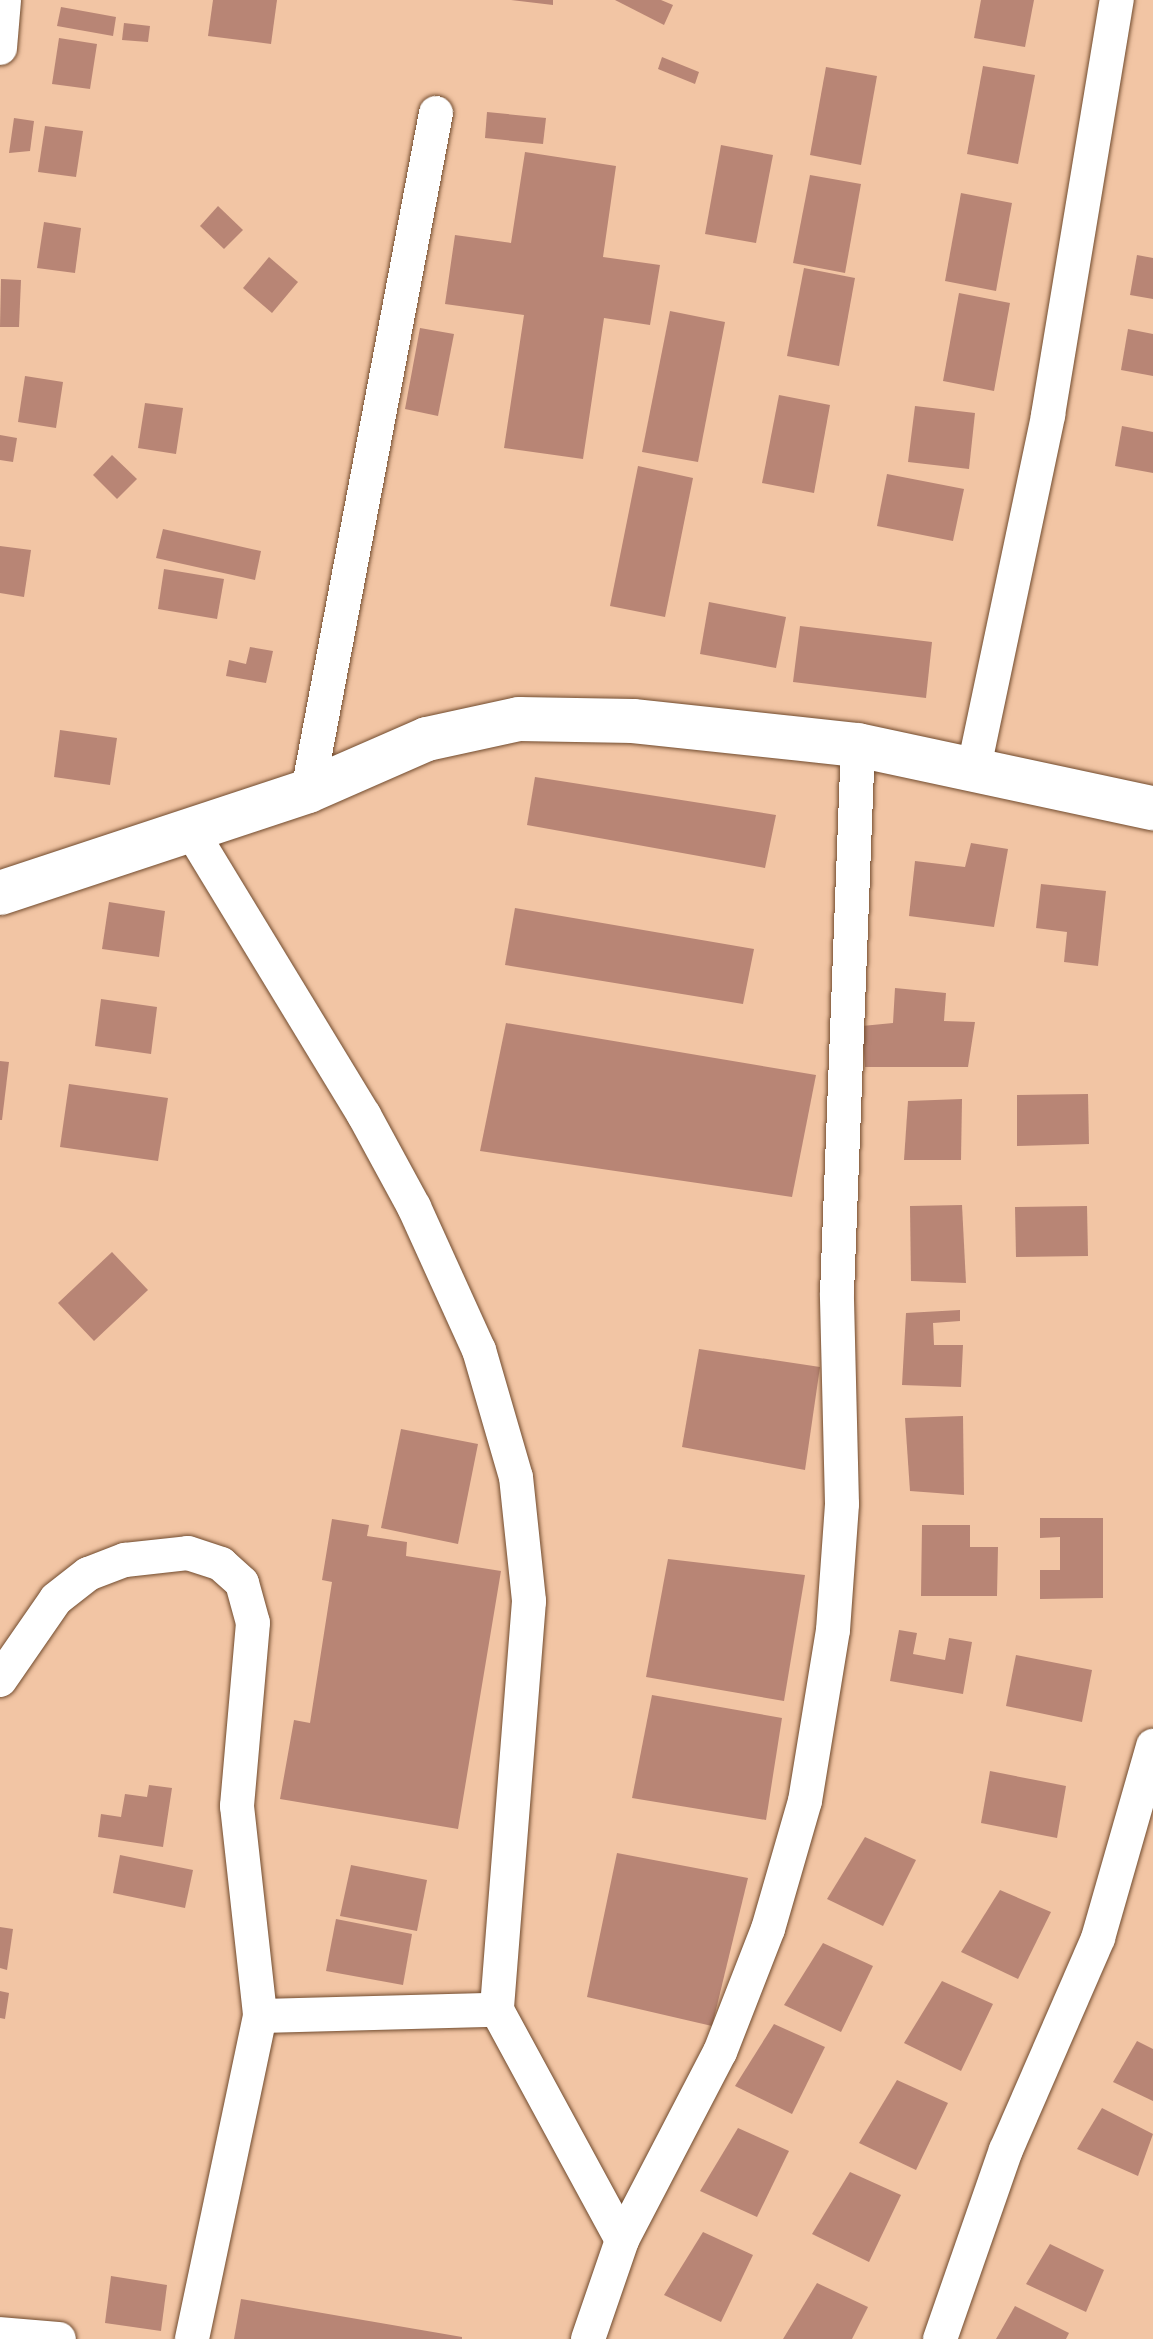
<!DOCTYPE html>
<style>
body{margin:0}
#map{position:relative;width:1153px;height:2339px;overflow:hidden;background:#f2c5a4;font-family:Overpass,sans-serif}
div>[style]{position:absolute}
.building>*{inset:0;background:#b88575}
.roads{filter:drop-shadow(0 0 2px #714b2e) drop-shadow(0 0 2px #714b2e)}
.street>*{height:34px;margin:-17px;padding:0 17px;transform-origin:17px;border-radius:17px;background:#fff}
.secondary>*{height:44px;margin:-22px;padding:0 22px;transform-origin:22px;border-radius:22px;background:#fff}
span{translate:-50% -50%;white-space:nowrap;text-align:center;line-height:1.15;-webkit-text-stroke:6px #f9d4ba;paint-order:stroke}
</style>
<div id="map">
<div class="building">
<div style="clip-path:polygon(213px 0,277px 0,271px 44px,208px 36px)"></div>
<div style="clip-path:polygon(511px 0,553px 0,553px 5px)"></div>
<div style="clip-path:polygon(615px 0,661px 0,673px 5px,664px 25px)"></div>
<div style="clip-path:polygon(981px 0,1034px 0,1025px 47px,974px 38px)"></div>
<div style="clip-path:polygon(61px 7px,116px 17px,113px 36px,57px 26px)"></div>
<div style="clip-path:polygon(124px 23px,150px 26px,148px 42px,122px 40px)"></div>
<div style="clip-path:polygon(59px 38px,97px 44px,90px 89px,52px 84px)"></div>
<div style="clip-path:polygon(662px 57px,699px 72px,695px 84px,658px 69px)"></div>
<div style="clip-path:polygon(983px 66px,1035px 75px,1018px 164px,967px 154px)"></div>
<div style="clip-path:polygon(826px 67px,877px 76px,861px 165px,810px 155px)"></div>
<div style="clip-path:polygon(487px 112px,546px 118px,543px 144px,485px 138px)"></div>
<div style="clip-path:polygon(14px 118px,34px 121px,30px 151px,9px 153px)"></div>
<div style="clip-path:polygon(45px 126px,83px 131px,76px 177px,38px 172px)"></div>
<div style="clip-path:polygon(721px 145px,773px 155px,756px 243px,705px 234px)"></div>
<div style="clip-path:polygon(525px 152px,616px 166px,603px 257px,660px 265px,650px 325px,604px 318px,583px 459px,504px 448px,524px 315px,445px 304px,455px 235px,511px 243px)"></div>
<div style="clip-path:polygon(810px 175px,861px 184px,845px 273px,793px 263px)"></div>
<div style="clip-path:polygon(961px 193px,1012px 203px,996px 291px,945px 281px)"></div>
<div style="clip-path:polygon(218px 206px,243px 230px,224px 249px,200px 226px)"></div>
<div style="clip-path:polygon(44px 222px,81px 228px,75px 273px,37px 268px)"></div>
<div style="clip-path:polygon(1137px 255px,1153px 258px,1153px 299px,1130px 295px)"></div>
<div style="clip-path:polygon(269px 257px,298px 282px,272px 313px,243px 288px)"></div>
<div style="clip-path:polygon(804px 268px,855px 278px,839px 366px,787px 356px)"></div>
<div style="clip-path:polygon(1px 279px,21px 280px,19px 327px,0 327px)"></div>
<div style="clip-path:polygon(959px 293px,1010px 303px,994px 391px,943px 381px)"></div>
<div style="clip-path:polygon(670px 311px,725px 322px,698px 462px,642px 452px)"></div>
<div style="clip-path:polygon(420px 328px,454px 334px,438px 416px,405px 409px)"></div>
<div style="clip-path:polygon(1128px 329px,1153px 334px,1153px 376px,1121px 370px)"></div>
<div style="clip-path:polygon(25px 376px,63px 382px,56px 428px,18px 422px)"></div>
<div style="clip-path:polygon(779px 395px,830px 405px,814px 493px,762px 483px)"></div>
<div style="clip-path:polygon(145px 403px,183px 408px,176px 454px,138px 448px)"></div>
<div style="clip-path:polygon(915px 406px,975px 413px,969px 469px,908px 462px)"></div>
<div style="clip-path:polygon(1122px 426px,1153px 432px,1153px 473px,1115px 466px)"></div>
<div style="clip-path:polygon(0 435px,17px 438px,13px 462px,0 460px)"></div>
<div style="clip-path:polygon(112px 455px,137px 479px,117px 499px,93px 475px)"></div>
<div style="clip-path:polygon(638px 466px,693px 478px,665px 617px,610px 606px)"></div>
<div style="clip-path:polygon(887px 474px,964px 489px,953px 541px,877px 526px)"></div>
<div style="clip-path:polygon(163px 529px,261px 551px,255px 580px,156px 558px)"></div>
<div style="clip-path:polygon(0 546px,31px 550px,24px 597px,0 593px)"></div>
<div style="clip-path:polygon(164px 569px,224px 579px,217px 619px,158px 609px)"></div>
<div style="clip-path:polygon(709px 602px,786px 617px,776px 668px,700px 654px)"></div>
<div style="clip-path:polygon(800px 626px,932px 642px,926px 698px,793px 682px)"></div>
<div style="clip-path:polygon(250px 647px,273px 651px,266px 683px,226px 676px,229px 660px,246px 664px)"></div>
<div style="clip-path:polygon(60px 730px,117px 738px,110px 785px,54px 777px)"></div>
<div style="clip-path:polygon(535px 777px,776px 815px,765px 868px,527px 825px)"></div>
<div style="clip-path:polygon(971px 843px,1008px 849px,994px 927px,909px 916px,915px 861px,965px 867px)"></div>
<div style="clip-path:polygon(1041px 884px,1106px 891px,1098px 966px,1064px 962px,1067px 932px,1036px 928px)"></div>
<div style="clip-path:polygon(109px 902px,165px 911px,159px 957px,102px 949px)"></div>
<div style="clip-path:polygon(515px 908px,754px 949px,743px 1004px,505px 965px)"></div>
<div style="clip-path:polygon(895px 988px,946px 993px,944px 1021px,975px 1022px,968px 1067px,865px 1067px,862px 1026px,893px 1023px)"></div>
<div style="clip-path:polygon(101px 999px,157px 1007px,151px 1054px,95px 1046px)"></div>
<div style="clip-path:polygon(506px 1023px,816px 1075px,792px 1197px,480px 1151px)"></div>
<div style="clip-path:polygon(0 1061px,9px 1062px,2px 1120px,0 1120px)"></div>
<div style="clip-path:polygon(69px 1084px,168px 1098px,158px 1161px,60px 1147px)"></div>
<div style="clip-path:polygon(1088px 1094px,1089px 1144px,1017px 1146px,1017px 1095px)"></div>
<div style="clip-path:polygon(962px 1099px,961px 1160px,904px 1160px,908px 1101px)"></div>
<div style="clip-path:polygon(962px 1205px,966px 1283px,911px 1281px,910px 1206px)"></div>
<div style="clip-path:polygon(1087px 1206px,1088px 1256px,1016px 1257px,1015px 1207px)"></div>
<div style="clip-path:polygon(112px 1252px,148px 1290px,94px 1341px,58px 1303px)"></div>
<div style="clip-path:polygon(960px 1310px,960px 1321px,933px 1323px,934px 1345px,963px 1345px,961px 1387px,902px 1385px,906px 1313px)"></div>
<div style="clip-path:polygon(699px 1349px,820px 1367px,805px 1470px,682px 1447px)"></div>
<div style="clip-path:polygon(963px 1416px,964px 1495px,910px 1491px,905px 1418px)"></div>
<div style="clip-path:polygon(401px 1429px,478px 1444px,458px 1544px,381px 1528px)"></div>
<div style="clip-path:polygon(1040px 1518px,1103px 1518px,1103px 1598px,1040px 1599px,1040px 1570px,1060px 1570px,1060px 1537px,1040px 1538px)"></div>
<div style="clip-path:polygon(332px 1519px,369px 1525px,367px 1536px,407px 1542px,406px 1556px,501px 1571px,458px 1829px,280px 1799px,294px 1720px,310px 1723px,332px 1582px,322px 1580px)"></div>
<div style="clip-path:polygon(922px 1525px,970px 1525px,970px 1547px,998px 1547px,997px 1596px,921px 1596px)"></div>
<div style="clip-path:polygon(668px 1559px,805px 1575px,784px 1701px,646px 1677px)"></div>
<div style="clip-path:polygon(899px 1630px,917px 1633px,913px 1654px,945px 1660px,949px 1638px,972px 1642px,963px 1694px,890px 1681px)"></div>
<div style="clip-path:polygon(1016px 1655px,1092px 1670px,1082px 1722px,1006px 1706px)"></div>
<div style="clip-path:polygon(652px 1695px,782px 1718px,766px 1820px,632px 1798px)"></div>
<div style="clip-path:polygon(990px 1771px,1066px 1786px,1057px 1838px,981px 1823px)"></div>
<div style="clip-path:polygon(149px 1785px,172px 1788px,163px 1847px,98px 1837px,101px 1814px,121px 1817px,125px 1794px,147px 1797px)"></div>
<div style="clip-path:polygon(865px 1837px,916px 1860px,883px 1926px,827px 1899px)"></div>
<div style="clip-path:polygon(617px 1853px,748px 1878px,712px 2026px,587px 1997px)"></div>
<div style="clip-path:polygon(120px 1855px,193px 1870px,185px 1908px,113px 1893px)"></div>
<div style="clip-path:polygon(351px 1865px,427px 1880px,417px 1931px,340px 1916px)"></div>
<div style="clip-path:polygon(1000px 1890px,1051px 1912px,1018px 1979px,961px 1952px)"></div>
<div style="clip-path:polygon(336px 1919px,412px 1934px,403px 1985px,326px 1971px)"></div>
<div style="clip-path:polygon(0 1927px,13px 1929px,7px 1970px,0 1968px)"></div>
<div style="clip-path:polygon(823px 1943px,873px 1966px,841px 2032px,784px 2005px)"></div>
<div style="clip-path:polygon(942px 1981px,993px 2004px,961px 2071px,904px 2043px)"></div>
<div style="clip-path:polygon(0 1991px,9px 1993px,5px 2019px,0 2018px)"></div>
<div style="clip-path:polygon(774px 2024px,825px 2047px,792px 2114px,735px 2086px)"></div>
<div style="clip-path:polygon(1137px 2041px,1153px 2049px,1153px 2101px,1113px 2082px)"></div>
<div style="clip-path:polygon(897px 2080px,948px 2103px,916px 2170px,859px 2143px)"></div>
<div style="clip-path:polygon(1102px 2108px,1153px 2134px,1138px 2176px,1077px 2149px)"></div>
<div style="clip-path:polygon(738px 2128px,789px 2151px,757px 2217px,700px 2191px)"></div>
<div style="clip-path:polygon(850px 2172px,901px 2195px,869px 2262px,812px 2234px)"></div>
<div style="clip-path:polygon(703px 2232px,753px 2255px,721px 2322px,664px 2295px)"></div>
<div style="clip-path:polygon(1050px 2244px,1104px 2270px,1086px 2312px,1026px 2284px)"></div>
<div style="clip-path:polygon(111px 2276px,167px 2285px,161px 2331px,105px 2323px)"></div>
<div style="clip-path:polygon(817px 2283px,868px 2307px,852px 2339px,783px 2339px)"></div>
<div style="clip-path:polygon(241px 2299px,462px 2337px,462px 2339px,234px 2339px)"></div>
<div style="clip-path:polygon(1015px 2306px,1069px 2333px,1066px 2339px,996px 2339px)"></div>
</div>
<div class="roads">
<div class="street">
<div style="left:0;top:48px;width:48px;rotate:-85.2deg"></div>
<div style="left:973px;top:772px;width:365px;rotate:-78.1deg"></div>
<div style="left:1048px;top:415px;width:421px;rotate:-80.6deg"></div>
<div style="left:308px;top:791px;width:690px;rotate:-79.31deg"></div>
<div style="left:190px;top:829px;width:335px;rotate:58.7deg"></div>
<div style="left:364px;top:1115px;width:105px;rotate:61.5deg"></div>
<div style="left:414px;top:1207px;width:157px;rotate:65.6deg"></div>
<div style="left:479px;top:1350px;width:132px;rotate:73.8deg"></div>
<div style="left:516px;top:1477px;width:125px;rotate:84deg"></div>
<div style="left:529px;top:1601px;width:410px;rotate:94.5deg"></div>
<div style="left:497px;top:2010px;width:262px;rotate:61.5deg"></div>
<div style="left:0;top:1680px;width:98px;rotate:-55.3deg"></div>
<div style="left:56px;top:1599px;width:41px;rotate:-38deg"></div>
<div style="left:88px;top:1574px;width:40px;rotate:-21deg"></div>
<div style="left:125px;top:1560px;width:63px;rotate:-6.3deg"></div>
<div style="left:188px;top:1553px;width:35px;rotate:18deg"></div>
<div style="left:221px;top:1564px;width:28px;rotate:42deg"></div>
<div style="left:242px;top:1583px;width:41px;rotate:74.6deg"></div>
<div style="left:253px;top:1623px;width:184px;rotate:95deg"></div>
<div style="left:237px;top:1806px;width:211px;rotate:83.7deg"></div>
<div style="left:260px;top:2016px;width:330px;rotate:101.9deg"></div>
<div style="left:260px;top:2016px;width:237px;rotate:-1.5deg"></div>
<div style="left:0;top:2334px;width:59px;rotate:4.8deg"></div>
<div style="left:588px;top:2339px;width:105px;rotate:-71deg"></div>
<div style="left:622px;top:2240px;width:212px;rotate:-62.5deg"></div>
<div style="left:720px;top:2052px;width:132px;rotate:-68.7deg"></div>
<div style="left:768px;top:1929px;width:133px;rotate:-73.9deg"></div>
<div style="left:805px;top:1801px;width:173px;rotate:-80.7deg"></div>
<div style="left:833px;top:1630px;width:126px;rotate:-85.9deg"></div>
<div style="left:842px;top:1504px;width:211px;rotate:-91.4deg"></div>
<div style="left:837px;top:1293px;width:548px;rotate:-87.81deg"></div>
<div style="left:940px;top:2339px;width:200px;rotate:-70.8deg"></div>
<div style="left:1006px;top:2150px;width:231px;rotate:-66.5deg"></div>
<div style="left:1098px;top:1938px;width:200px;rotate:-74deg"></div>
</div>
<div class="secondary">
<div style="left:0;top:893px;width:324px;rotate:-18.3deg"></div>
<div style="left:308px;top:791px;width:130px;rotate:-23.6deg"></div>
<div style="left:427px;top:739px;width:94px;rotate:-12.3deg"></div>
<div style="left:519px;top:719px;width:114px;rotate:1deg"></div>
<div style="left:633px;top:721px;width:226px;rotate:6.1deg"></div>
<div style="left:858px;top:745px;width:302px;rotate:12.1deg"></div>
</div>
</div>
</div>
